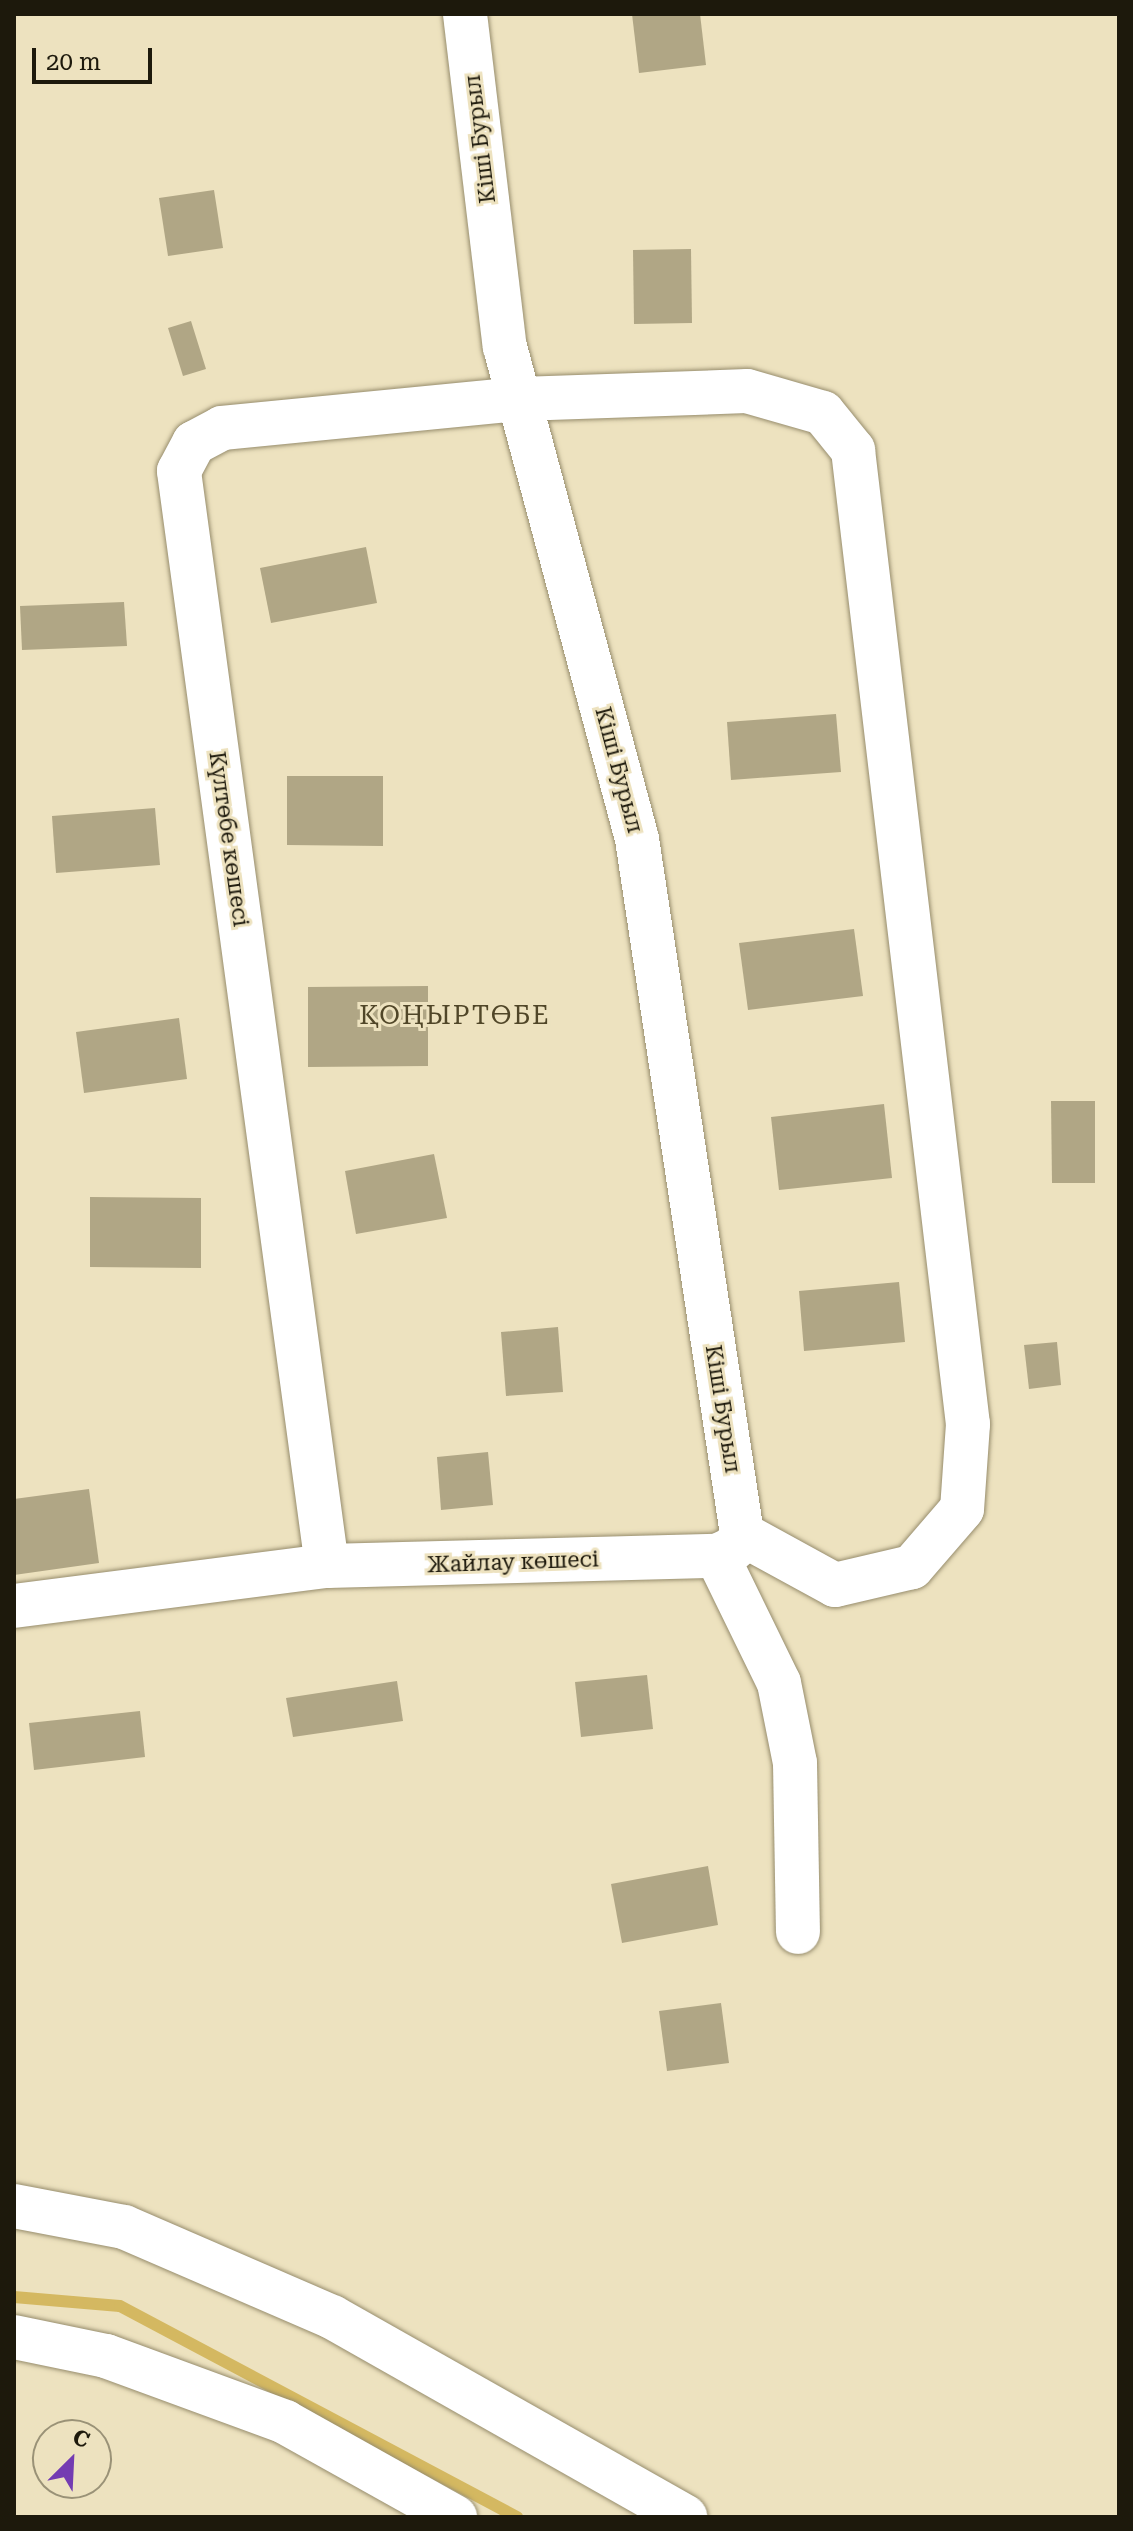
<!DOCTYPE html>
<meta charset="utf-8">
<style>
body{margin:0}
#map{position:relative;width:1133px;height:2531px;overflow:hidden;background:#ede2bf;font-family:"Roboto Serif",serif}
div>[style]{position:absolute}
.stream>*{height:12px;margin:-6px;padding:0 6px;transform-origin:6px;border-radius:6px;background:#d4b861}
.building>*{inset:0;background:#b0a685}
.roads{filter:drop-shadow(0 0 2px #978d6d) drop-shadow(0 0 2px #978d6d)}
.street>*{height:44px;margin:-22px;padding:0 22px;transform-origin:22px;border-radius:22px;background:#fff}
span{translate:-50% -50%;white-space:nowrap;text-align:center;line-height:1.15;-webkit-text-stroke:6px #ede2bf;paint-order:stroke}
.street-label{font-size:22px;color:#1d190c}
.quarter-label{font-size:26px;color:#504628;letter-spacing:2px}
.frame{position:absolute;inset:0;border:16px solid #1d190c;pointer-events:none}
.north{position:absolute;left:32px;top:2419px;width:80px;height:80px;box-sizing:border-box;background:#ede2bf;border:2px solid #9a9277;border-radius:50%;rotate:24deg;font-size:22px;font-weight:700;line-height:32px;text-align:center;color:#1d190c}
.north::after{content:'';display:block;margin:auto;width:28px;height:36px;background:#743cb2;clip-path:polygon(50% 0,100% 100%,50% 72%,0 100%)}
.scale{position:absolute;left:32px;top:48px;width:120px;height:36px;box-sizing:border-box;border:4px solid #1d190c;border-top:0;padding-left:10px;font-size:24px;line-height:28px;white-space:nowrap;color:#1d190c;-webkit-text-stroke:6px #ede2bf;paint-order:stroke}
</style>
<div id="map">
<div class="stream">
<div style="left:14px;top:2297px;width:106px;rotate:4.9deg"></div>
<div style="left:120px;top:2306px;width:450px;rotate:28deg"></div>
</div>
<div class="building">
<div style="clip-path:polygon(632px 14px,700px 14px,706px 65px,639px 73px)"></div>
<div style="clip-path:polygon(214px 190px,223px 248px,168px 256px,159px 198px)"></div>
<div style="clip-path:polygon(691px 249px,692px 323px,634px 324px,633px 250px)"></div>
<div style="clip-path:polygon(191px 321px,206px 369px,183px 376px,168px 328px)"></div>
<div style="clip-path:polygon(366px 547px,377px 603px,271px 623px,260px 568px)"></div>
<div style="clip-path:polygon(124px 602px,127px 646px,22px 650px,20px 606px)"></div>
<div style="clip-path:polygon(836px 714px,841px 772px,731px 780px,727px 722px)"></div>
<div style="clip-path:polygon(287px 776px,383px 776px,383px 846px,287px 845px)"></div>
<div style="clip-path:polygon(155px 808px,160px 865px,56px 873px,52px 816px)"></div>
<div style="clip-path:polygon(854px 929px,863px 996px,748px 1010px,739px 943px)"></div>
<div style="clip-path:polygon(428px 986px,428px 1066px,308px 1067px,308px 987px)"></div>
<div style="clip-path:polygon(179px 1018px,187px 1079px,84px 1093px,76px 1032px)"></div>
<div style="clip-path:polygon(1051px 1101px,1095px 1101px,1095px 1183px,1052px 1183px)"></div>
<div style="clip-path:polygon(884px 1104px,892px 1178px,779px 1190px,771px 1117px)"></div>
<div style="clip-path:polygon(434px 1154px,447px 1218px,356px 1234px,345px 1171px)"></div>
<div style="clip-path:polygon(90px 1197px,201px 1198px,201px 1268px,90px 1267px)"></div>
<div style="clip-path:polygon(899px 1282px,905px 1342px,804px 1351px,799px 1291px)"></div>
<div style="clip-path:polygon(558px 1327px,563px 1392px,506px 1396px,501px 1332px)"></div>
<div style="clip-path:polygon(1057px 1342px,1061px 1385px,1029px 1389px,1024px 1345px)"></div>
<div style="clip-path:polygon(488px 1452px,493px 1505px,441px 1510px,437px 1457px)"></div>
<div style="clip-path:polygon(89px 1489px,99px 1563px,14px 1575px,14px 1499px)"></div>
<div style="clip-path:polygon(647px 1675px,653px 1729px,581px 1737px,575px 1682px)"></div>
<div style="clip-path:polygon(397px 1681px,403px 1721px,293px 1737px,286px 1698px)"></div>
<div style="clip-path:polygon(140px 1711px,145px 1757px,34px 1770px,29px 1723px)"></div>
<div style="clip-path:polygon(708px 1866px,718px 1925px,622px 1943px,611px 1884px)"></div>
<div style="clip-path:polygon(721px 2003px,729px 2063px,667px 2071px,659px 2011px)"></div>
</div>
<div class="roads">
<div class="street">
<div style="left:465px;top:14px;width:335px;rotate:83.2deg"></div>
<div style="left:505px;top:347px;width:509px;rotate:74.98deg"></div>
<div style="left:637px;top:839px;width:703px;rotate:81.41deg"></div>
<div style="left:717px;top:1556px;width:141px;rotate:64deg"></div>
<div style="left:779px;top:1683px;width:82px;rotate:78.7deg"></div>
<div style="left:795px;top:1763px;width:169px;rotate:89deg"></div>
<div style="left:327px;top:1566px;width:1105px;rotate:-97.7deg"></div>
<div style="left:179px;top:471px;width:32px;rotate:-62deg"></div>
<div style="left:194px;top:443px;width:32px;rotate:-28deg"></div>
<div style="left:222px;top:428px;width:299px;rotate:-5.6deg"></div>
<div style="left:520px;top:399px;width:227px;rotate:-2deg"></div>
<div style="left:747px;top:391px;width:79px;rotate:16.1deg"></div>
<div style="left:823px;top:413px;width:48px;rotate:51deg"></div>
<div style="left:853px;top:450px;width:981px;rotate:83.27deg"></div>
<div style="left:968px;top:1424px;width:85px;rotate:94deg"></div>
<div style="left:962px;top:1509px;width:77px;rotate:130.8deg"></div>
<div style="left:912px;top:1567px;width:79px;rotate:166.8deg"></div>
<div style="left:835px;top:1585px;width:106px;rotate:-151.3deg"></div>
<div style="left:14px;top:1606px;width:316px;rotate:-7.3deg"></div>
<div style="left:327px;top:1566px;width:390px;rotate:-1.5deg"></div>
<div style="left:717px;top:1556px;width:19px;rotate:-25deg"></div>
<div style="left:734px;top:1548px;width:16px;rotate:-60deg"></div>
<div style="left:14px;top:2206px;width:112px;rotate:10.8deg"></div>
<div style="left:124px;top:2227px;width:227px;rotate:23.4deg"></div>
<div style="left:332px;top:2317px;width:406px;rotate:29.5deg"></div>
<div style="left:14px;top:2337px;width:94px;rotate:11.7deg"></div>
<div style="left:106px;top:2356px;width:191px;rotate:20.2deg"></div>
<div style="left:285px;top:2422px;width:195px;rotate:29.2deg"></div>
</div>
</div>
<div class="street-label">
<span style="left:480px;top:139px;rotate:-97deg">Кіші Бурыл</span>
<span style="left:619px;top:770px;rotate:75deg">Кіші Бурыл</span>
<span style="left:229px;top:839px;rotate:82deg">Күлтөбе көшесі</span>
<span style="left:723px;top:1409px;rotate:81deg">Кіші Бурыл</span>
<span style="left:513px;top:1562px;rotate:-2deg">Жайлау көшесі</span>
</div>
<div class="quarter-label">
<span style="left:455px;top:1016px">ҚОҢЫРТӨБЕ</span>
</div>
<div class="frame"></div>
<div class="north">С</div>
<div class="scale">20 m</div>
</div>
